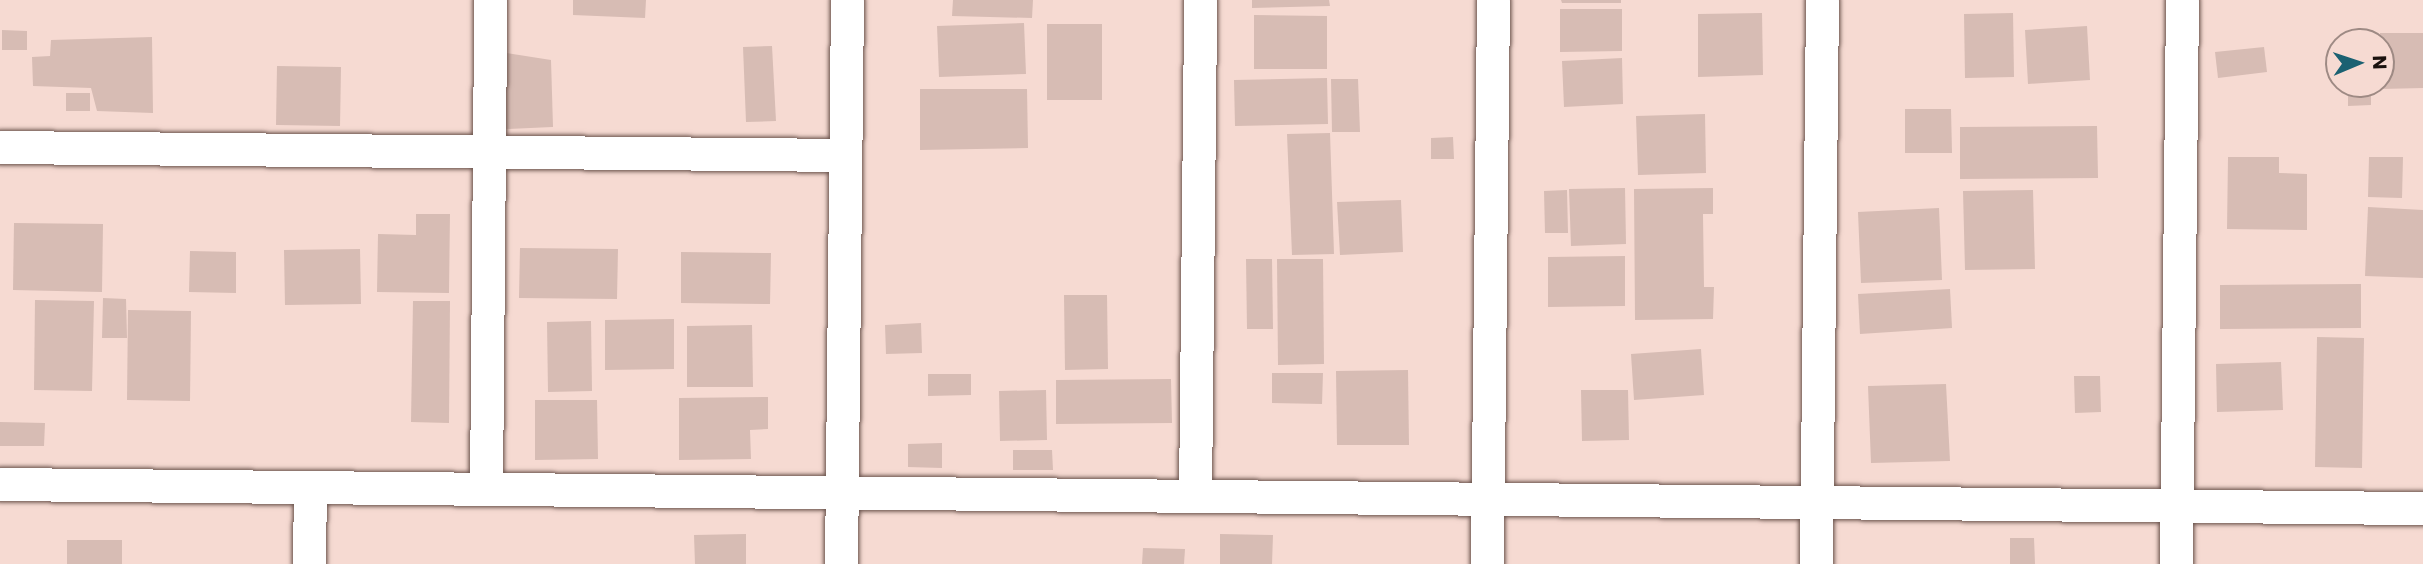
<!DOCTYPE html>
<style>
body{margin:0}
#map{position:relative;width:2423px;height:564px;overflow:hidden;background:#f6dad2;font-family:Poppins,sans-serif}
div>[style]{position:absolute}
.building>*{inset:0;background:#d7bcb4}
.roads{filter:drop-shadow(0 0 2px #6b544d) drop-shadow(0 0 2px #6b544d)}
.minor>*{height:33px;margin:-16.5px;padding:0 16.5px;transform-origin:16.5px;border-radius:16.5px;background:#fff}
span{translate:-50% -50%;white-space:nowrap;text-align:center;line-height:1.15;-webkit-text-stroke:5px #f6dad2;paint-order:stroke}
.north{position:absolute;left:2325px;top:28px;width:70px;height:70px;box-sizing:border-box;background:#f6dad2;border:2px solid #9e8a84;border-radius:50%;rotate:88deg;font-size:19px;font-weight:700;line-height:28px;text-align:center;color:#1a110e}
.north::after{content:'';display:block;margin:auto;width:24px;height:32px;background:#1b6172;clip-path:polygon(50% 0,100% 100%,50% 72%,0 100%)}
</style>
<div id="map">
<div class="building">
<div style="clip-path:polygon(573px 0,646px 0,645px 18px,573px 15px)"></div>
<div style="clip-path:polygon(953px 0,1033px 0,1032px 18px,952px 16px)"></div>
<div style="clip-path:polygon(1252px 0,1329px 0,1330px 6px,1252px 8px)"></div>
<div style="clip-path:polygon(1561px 0,1621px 0,1621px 3px,1562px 3px)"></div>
<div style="clip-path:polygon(1560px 9px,1622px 9px,1622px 51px,1560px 52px)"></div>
<div style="clip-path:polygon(1762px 13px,1763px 75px,1698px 77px,1698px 14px)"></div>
<div style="clip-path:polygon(2013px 13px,2014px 77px,1965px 78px,1964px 14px)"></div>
<div style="clip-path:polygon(1254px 15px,1327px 16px,1327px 69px,1254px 69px)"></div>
<div style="clip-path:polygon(1024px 23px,1026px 74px,939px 77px,937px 26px)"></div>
<div style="clip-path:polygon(1047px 24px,1102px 24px,1102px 100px,1047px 100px)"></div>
<div style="clip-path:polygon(2087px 26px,2090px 80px,2028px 84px,2025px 30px)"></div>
<div style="clip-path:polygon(2px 30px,27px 31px,27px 50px,2px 50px)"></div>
<div style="clip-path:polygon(2380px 33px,2423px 33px,2423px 88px,2381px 89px)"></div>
<div style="clip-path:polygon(152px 37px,153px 113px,97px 111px,91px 88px,33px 86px,32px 57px,50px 56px,51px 40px)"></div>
<div style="clip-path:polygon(772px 46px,776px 121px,746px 122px,743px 47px)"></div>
<div style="clip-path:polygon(2264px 47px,2267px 72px,2218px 78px,2215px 52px)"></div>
<div style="clip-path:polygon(506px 53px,551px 60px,553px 127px,505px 129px)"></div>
<div style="clip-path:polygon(1622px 58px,1623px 104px,1564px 107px,1562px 61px)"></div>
<div style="clip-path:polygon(277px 66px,341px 67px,340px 126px,276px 125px)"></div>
<div style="clip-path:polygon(1327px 78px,1328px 124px,1235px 126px,1234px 80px)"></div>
<div style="clip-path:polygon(1331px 79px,1358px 79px,1360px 132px,1332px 132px)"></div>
<div style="clip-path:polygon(2348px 84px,2371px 84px,2371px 105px,2348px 106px)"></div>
<div style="clip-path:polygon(920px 89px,1027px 89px,1028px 148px,920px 150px)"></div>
<div style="clip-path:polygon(66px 93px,90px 93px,90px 111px,66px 111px)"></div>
<div style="clip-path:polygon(1905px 109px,1951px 109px,1952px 153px,1905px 153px)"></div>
<div style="clip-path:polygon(1705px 114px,1706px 173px,1638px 175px,1636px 116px)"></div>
<div style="clip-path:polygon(2097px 126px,2098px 178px,1960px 179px,1960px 127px)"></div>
<div style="clip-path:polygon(1330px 133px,1334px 254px,1292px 255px,1287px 134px)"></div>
<div style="clip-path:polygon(1453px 137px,1454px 159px,1431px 159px,1431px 138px)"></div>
<div style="clip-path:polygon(2228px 157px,2279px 157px,2279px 173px,2307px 174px,2307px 230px,2227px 229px)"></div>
<div style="clip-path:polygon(2369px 157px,2403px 157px,2402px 198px,2368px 197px)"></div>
<div style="clip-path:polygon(1625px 188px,1626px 244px,1571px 246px,1569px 189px)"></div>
<div style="clip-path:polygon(1713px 188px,1713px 214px,1703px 214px,1704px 287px,1714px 287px,1713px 319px,1635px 320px,1634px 189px)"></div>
<div style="clip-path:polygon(1567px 190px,1568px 233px,1545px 233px,1544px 191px)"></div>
<div style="clip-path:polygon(2033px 190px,2035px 269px,1965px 270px,1963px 191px)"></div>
<div style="clip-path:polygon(1401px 200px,1403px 252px,1340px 255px,1337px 202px)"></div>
<div style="clip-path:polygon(2368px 207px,2423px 210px,2423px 278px,2365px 276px)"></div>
<div style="clip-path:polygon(1939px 208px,1942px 280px,1861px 283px,1858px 212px)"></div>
<div style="clip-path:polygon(416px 214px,450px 214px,449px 293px,377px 292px,378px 234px,416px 235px)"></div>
<div style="clip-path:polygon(14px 223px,103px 224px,102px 292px,13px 290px)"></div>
<div style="clip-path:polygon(520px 248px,618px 249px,617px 299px,519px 298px)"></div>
<div style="clip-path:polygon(360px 249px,361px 304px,285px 305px,284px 250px)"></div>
<div style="clip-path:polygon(190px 251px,236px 252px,236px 293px,189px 292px)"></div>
<div style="clip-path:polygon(681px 252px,771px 253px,770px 304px,681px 303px)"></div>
<div style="clip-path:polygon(1625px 256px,1625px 306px,1548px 307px,1548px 257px)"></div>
<div style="clip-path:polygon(1246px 259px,1272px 259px,1273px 329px,1247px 329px)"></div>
<div style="clip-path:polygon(1277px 259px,1323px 259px,1324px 364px,1278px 365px)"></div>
<div style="clip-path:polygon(2361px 284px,2361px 328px,2220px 329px,2220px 285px)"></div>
<div style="clip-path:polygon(1950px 289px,1952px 328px,1860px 334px,1858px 294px)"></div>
<div style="clip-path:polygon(1064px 295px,1107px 295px,1108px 369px,1065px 370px)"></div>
<div style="clip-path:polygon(103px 298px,126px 299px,127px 338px,102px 338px)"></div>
<div style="clip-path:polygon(35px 300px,94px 301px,92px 391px,34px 390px)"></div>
<div style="clip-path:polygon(413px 301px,450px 301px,449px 423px,411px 422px)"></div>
<div style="clip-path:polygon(128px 310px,191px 311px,190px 401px,127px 400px)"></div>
<div style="clip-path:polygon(674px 319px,674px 369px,605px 370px,605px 320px)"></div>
<div style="clip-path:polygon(591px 321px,592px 391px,548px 392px,547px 322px)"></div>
<div style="clip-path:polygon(921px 323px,922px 353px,886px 354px,885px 325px)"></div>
<div style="clip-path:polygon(752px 325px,753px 387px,687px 387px,687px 326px)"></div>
<div style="clip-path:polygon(2317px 337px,2364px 338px,2362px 468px,2315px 467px)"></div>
<div style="clip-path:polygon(1701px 349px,1704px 395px,1634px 400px,1631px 354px)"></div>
<div style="clip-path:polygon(2281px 362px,2283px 410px,2217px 412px,2216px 364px)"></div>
<div style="clip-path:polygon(1408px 370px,1409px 445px,1337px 445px,1336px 371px)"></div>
<div style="clip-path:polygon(1272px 373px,1323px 373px,1322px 404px,1272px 403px)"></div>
<div style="clip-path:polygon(928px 374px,971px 374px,971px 395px,928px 396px)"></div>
<div style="clip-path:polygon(2074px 376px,2100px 376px,2101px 412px,2075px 413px)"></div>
<div style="clip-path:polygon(1171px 379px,1172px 423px,1056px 424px,1056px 380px)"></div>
<div style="clip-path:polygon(1946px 384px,1950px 461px,1871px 463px,1868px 386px)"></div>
<div style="clip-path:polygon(1046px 390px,1047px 440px,1000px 441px,999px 391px)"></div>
<div style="clip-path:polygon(1581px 390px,1628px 390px,1629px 440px,1582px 441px)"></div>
<div style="clip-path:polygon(768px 397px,768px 429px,750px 430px,751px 459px,679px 460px,679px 398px)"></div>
<div style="clip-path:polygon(535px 400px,597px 400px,598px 459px,535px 460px)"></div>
<div style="clip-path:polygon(0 422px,45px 423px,44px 446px,0 446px)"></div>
<div style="clip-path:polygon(942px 443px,942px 468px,908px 467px,908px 444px)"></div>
<div style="clip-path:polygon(1013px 450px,1052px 450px,1053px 470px,1013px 470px)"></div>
<div style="clip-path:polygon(746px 534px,746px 564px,695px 564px,694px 535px)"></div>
<div style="clip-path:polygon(1220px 534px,1273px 535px,1272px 564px,1220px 564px)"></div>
<div style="clip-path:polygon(2010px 538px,2034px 538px,2035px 564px,2010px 564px)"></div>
<div style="clip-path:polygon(67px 540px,122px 540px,122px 564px,67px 564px)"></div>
<div style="clip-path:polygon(1143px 548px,1185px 549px,1184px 564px,1142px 564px)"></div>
</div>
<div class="roads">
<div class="minor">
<div style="left:0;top:147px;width:845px;rotate:0.54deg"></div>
<div style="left:0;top:484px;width:2423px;rotate:0.57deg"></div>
<div style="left:486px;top:489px;width:489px;rotate:-89.5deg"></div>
<div style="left:1195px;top:496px;width:496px;rotate:-89.4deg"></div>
<div style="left:309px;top:564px;width:77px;rotate:-89.3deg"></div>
<div style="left:841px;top:564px;width:564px;rotate:-89.39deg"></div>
<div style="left:1487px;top:564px;width:564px;rotate:-89.39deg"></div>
<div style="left:1816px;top:564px;width:564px;rotate:-89.39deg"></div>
<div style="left:2176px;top:564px;width:564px;rotate:-89.39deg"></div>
</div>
</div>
<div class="north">N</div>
</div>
